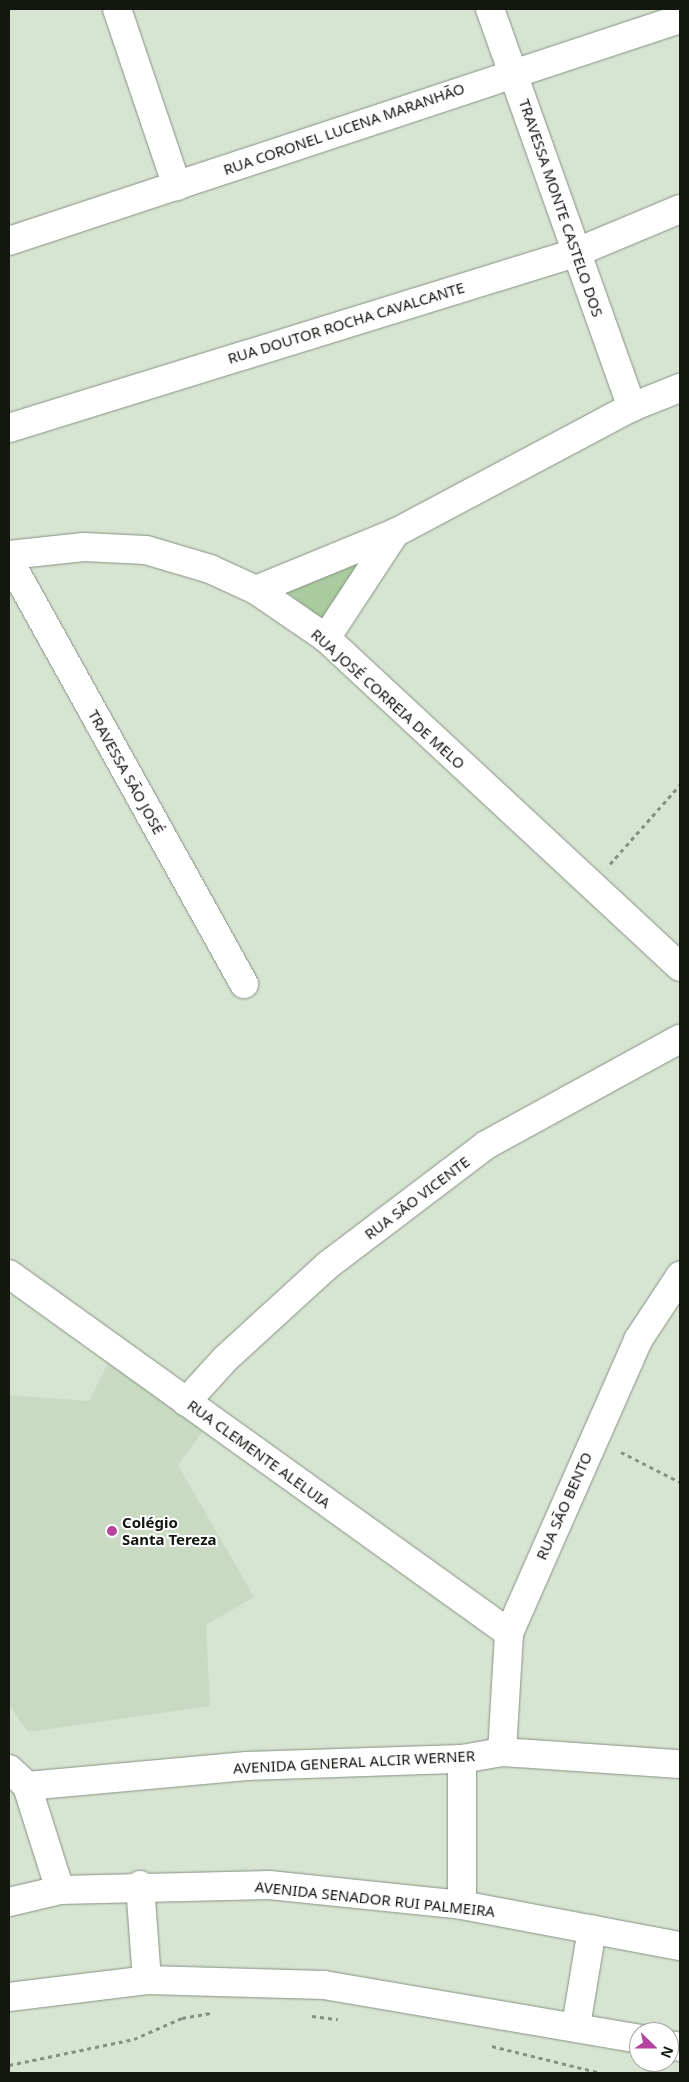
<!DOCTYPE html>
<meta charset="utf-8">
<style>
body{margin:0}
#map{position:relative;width:689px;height:2082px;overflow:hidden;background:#d7e4d2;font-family:"Noto Sans",sans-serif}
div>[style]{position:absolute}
.built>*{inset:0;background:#c8dbc2}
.green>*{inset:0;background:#aaca9f}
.path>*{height:3px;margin-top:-1.5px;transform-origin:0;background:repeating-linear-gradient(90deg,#869082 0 4px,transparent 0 8px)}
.roads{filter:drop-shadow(0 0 1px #859281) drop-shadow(0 0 1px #859281)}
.minor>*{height:28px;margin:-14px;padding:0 14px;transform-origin:14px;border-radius:14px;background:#fff}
.major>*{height:28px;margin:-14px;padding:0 14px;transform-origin:14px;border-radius:14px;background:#fff}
.dots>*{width:14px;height:14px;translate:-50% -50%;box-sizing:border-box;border:2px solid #fff;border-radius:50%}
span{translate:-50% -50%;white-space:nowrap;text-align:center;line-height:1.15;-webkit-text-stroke:4px #fff;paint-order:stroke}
.street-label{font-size:15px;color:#121710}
.poi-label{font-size:15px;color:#121710;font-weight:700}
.left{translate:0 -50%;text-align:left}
.frame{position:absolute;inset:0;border:10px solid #121710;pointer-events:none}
.north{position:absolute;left:629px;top:2022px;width:50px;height:50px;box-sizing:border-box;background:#fff;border:1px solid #a0a29f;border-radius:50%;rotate:112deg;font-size:14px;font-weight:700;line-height:20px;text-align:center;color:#121710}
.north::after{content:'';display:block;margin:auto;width:18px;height:22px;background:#b544a0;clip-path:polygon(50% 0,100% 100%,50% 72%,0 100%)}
</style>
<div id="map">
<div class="built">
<div style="clip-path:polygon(109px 1361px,206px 1427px,178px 1465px,254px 1597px,206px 1625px,210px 1706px,28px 1732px,9px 1705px,9px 1395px,89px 1401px)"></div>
</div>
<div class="green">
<div style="clip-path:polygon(375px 547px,326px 622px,279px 586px)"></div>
</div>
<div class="path">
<div style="left:610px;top:864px;width:106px;rotate:-48.5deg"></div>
<div style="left:621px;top:1452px;width:66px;rotate:27deg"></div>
<div style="left:312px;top:2016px;width:26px;rotate:7deg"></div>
<div style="left:492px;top:2046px;width:112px;rotate:13.9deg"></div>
<div style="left:9px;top:2065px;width:128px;rotate:-11.7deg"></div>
<div style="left:134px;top:2039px;width:52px;rotate:-23.6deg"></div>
<div style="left:182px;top:2018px;width:29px;rotate:-10deg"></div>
</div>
<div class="roads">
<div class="minor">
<div style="left:117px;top:9px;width:187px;rotate:71.3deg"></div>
<div style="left:490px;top:9px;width:423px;rotate:70.4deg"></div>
<div style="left:9px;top:241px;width:707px;rotate:-18.31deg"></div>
<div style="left:9px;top:428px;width:592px;rotate:-17.18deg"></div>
<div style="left:575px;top:253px;width:114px;rotate:-22.7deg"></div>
<div style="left:9px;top:555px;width:75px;rotate:-6.1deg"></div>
<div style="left:84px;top:547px;width:62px;rotate:2.8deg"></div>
<div style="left:146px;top:550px;width:67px;rotate:16.5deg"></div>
<div style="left:210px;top:569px;width:51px;rotate:24.5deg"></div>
<div style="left:256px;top:590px;width:85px;rotate:34.4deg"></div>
<div style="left:326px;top:638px;width:483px;rotate:42.9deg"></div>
<div style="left:9px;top:560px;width:485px;rotate:61deg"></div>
<div style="left:256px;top:590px;width:150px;rotate:-22.3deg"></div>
<div style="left:395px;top:533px;width:268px;rotate:-28deg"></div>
<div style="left:632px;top:407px;width:52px;rotate:-21.6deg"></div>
<div style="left:326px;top:638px;width:126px;rotate:-56.7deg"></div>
<div style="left:9px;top:1274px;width:616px;rotate:35.68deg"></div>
<div style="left:186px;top:1402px;width:58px;rotate:-47.8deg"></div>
<div style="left:225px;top:1359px;width:139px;rotate:-42.4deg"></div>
<div style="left:328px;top:1265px;width:198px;rotate:-37.2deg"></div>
<div style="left:486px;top:1145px;width:221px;rotate:-28.7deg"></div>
<div style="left:502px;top:1752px;width:119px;rotate:-86.6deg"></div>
<div style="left:509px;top:1633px;width:320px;rotate:-66.2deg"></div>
<div style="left:638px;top:1340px;width:77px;rotate:-56.7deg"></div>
<div style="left:462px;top:1759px;width:146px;rotate:90deg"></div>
<div style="left:9px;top:1769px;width:25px;rotate:43deg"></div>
<div style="left:27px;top:1786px;width:109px;rotate:72.4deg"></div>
<div style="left:27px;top:1786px;width:221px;rotate:-5.2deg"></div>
<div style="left:247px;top:1766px;width:215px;rotate:-1.9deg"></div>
<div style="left:462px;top:1759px;width:41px;rotate:-9.9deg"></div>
<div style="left:502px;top:1752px;width:178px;rotate:3.9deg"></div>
</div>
<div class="major">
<div style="left:140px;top:1885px;width:95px;rotate:85.8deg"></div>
<div style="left:9px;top:1902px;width:52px;rotate:-13.2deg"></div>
<div style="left:60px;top:1890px;width:209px;rotate:-1.4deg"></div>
<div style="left:269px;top:1885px;width:194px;rotate:5.9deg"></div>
<div style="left:462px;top:1905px;width:222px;rotate:10.7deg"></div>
<div style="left:9px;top:1997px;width:139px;rotate:-7deg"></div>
<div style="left:147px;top:1980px;width:177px;rotate:1.6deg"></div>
<div style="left:324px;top:1985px;width:320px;rotate:9.7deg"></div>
<div style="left:576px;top:2026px;width:98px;rotate:-80.6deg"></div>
<div style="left:669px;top:2045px;width:11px;rotate:10deg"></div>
</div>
</div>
<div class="dots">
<div style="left:112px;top:1531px;background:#b544a0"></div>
</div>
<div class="street-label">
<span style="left:344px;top:129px;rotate:-19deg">RUA CORONEL LUCENA MARANHÃO</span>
<span style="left:561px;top:208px;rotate:71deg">TRAVESSA MONTE CASTELO DOS</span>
<span style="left:346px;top:323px;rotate:-17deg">RUA DOUTOR ROCHA CAVALCANTE</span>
<span style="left:388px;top:699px;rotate:42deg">RUA JOSÉ CORREIA DE MELO</span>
<span style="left:126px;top:772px;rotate:61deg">TRAVESSA SÃO JOSÉ</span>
<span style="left:417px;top:1198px;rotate:-37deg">RUA SÃO VICENTE</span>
<span style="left:259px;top:1454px;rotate:36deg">RUA CLEMENTE ALELUIA</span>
<span style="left:564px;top:1506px;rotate:-66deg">RUA SÃO BENTO</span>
<span style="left:354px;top:1762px;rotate:-3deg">AVENIDA GENERAL ALCIR WERNER</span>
<span style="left:375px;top:1899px;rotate:6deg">AVENIDA SENADOR RUI PALMEIRA</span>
</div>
<div class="poi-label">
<span class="left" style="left:122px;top:1531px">Colégio<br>Santa Tereza</span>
</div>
<div class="frame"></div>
<div class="north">N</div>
</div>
